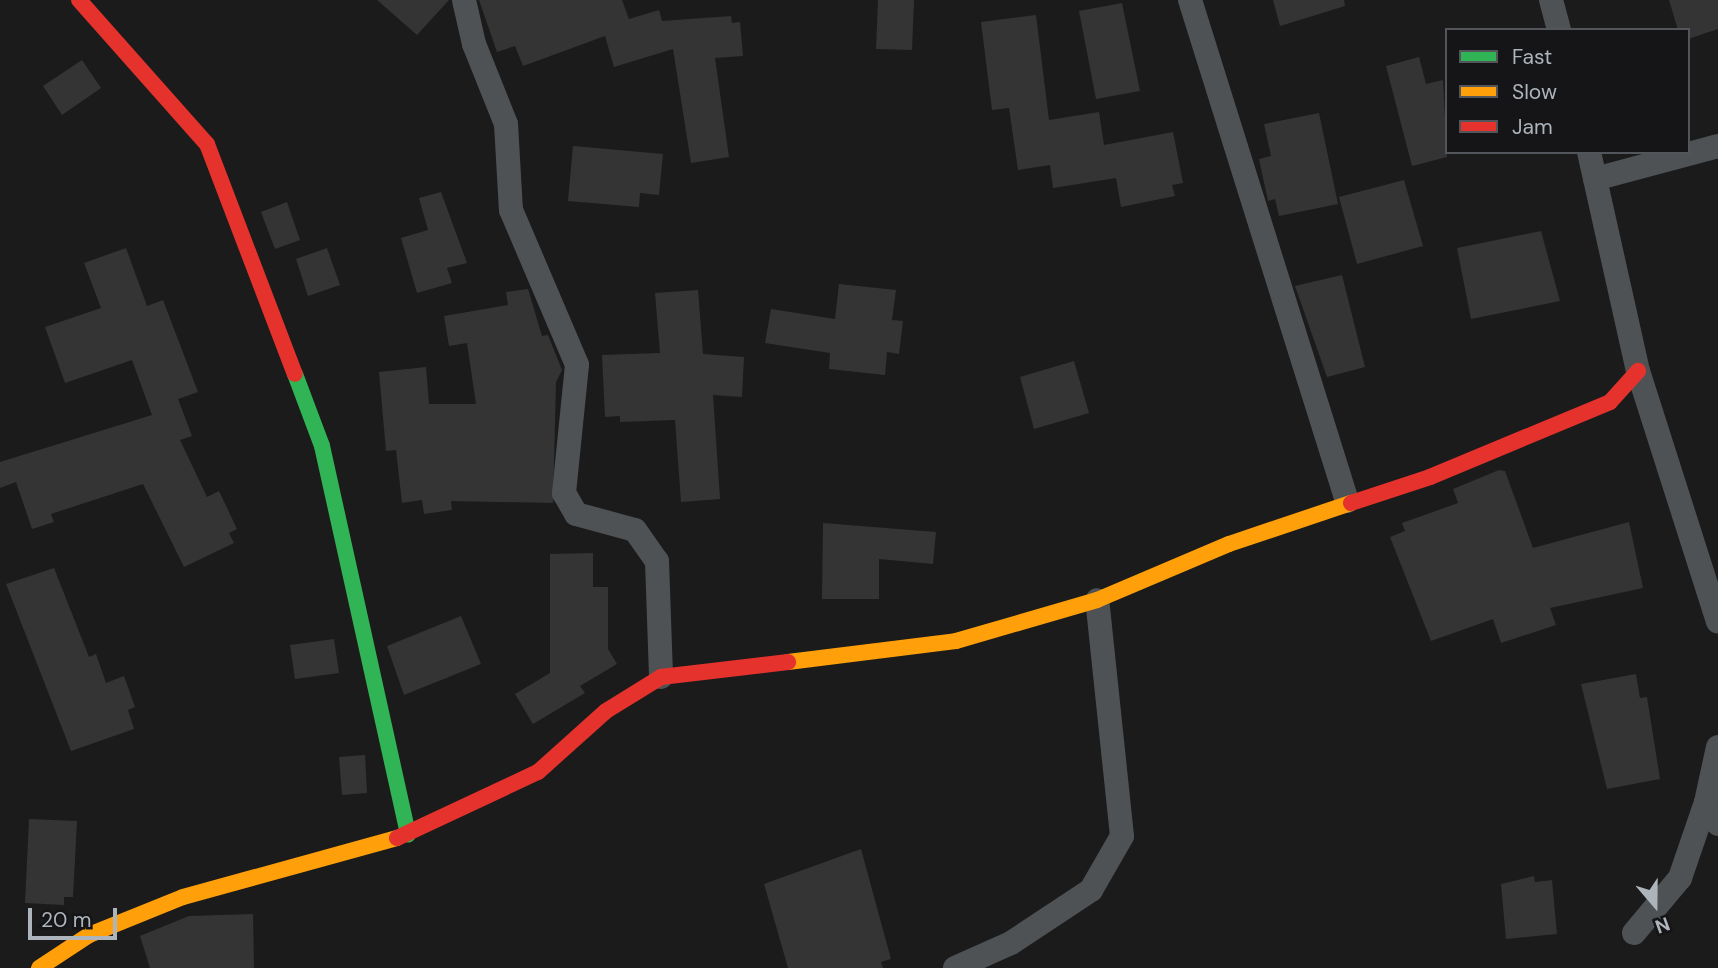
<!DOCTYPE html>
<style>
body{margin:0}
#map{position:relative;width:1718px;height:968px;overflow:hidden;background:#1b1b1b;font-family:"DM Sans",sans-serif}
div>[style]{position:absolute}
.building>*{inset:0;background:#343435}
.street>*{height:24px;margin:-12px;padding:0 12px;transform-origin:12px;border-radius:12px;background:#4f5254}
.fast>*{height:16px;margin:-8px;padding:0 8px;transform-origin:8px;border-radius:8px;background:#30b455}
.slow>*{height:16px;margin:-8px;padding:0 8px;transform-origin:8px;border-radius:8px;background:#ff9f0a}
.jam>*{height:16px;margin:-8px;padding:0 8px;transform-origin:8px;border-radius:8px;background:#e5322d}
span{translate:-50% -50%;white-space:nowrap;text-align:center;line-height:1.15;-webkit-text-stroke:7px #151517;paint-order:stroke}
.legend{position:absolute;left:1445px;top:28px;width:245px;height:126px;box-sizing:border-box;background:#151517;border:2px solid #525559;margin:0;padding:9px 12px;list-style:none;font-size:21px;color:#adb4bb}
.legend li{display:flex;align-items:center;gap:14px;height:35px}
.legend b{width:35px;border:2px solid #525559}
.north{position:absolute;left:1620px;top:870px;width:70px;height:70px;-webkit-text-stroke:5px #151517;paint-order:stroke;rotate:160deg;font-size:19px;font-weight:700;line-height:28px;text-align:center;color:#adb4bb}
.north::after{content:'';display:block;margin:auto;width:24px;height:32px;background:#adb4bb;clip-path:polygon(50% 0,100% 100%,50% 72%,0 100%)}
.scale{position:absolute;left:28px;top:908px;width:89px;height:32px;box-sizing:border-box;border:4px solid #adb4bb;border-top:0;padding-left:9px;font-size:21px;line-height:24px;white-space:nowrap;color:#adb4bb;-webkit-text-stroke:5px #151517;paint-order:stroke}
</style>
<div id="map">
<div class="building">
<div style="clip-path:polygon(377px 0,449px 0,417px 35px)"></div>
<div style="clip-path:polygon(479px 0,622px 0,629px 19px,659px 10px,662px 21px,731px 16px,732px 23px,740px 22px,743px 56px,715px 58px,729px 157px,691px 163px,673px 49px,614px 67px,605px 36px,523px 66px,515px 46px,497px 52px)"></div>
<div style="clip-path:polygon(878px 0,914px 0,912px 50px,876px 49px)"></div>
<div style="clip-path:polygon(1273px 0,1344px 0,1345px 6px,1280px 26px)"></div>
<div style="clip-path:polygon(1669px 0,1718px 0,1718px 29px,1688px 39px,1688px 30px,1678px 30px)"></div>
<div style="clip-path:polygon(1122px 3px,1140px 91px,1096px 99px,1079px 11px)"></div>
<div style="clip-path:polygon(1036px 15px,1049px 120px,1099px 112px,1104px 145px,1173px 132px,1183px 183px,1172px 185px,1175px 196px,1121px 207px,1116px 178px,1053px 188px,1050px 165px,1018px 170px,1009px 108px,992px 110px,981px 22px)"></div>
<div style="clip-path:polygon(1419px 57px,1426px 84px,1443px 80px,1447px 157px,1412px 166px,1386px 66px)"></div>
<div style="clip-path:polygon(82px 60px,101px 88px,62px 115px,43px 86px)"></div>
<div style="clip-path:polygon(1319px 113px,1338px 204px,1279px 216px,1275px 199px,1268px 201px,1259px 159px,1271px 156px,1264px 124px)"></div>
<div style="clip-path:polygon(573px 146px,663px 154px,659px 195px,640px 193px,639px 207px,568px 201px)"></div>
<div style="clip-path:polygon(1404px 180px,1423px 246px,1357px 264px,1339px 197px)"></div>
<div style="clip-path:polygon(441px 192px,467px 263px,447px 268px,452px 283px,417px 293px,401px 238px,428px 230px,419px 198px)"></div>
<div style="clip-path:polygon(287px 202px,300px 240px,275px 249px,261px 212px)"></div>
<div style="clip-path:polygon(1541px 231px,1560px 301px,1471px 319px,1457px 248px)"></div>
<div style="clip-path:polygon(126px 248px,147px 306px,163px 300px,198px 392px,178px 399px,192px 436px,180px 440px,207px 497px,219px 491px,237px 529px,229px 533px,234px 543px,184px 567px,143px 484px,51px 514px,54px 522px,32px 529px,16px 482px,0 488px,0 462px,152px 415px,132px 360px,65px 383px,45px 327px,101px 308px,84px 263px)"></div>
<div style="clip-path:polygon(327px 248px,340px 285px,308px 296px,296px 259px)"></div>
<div style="clip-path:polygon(1342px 275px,1365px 367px,1327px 377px,1295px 286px)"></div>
<div style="clip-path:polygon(839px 284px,896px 290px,892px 320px,903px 321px,899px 354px,887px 352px,885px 375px,829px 369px,830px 353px,765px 343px,771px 309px,835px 319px)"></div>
<div style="clip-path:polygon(528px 289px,542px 336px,548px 335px,562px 370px,556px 382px,553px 503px,451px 501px,452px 510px,424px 514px,422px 500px,402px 503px,396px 450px,386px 451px,379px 372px,426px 367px,429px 404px,476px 404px,467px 343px,449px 346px,444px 316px,508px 305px,506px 292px)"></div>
<div style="clip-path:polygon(698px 290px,703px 354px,744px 357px,742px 397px,713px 395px,720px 499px,681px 502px,675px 420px,620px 422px,620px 416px,605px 417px,602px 355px,660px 353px,655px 293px)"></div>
<div style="clip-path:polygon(1074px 361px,1089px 413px,1034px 429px,1020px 377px)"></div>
<div style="clip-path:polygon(1499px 470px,1505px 471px,1533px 548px,1629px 522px,1643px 588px,1550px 608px,1556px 625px,1501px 643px,1493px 619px,1431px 641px,1390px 537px,1405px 531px,1402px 523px,1458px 503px,1453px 489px)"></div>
<div style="clip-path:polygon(823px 523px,936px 532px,933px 564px,879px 559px,879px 599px,822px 599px)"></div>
<div style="clip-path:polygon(593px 553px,593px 587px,608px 587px,608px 649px,617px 664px,580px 686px,585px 693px,533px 724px,515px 694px,550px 673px,550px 554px)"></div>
<div style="clip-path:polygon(54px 568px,89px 657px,96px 654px,106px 683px,124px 676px,135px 707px,128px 710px,134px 729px,71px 751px,6px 584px)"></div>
<div style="clip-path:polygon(461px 616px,481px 664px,404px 695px,387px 646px)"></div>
<div style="clip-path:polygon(334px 639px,339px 673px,295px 679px,290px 645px)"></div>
<div style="clip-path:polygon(1636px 674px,1640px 698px,1647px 697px,1660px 779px,1607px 789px,1581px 684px)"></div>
<div style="clip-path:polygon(365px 755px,367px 793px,342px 795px,339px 757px)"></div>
<div style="clip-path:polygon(29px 819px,77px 821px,73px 897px,64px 897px,64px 905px,25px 903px)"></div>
<div style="clip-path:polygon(861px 849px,891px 959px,881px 962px,883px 968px,788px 968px,764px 884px)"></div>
<div style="clip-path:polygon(1534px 876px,1535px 882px,1552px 880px,1557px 934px,1506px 939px,1501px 884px)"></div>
<div style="clip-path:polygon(253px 914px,254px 968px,150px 968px,140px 936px,189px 916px)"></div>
</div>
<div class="street">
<div style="left:464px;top:0;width:45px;rotate:77.2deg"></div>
<div style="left:474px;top:44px;width:86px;rotate:68.2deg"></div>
<div style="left:506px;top:124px;width:86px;rotate:86.7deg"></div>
<div style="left:511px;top:210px;width:168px;rotate:66.9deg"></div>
<div style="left:577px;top:365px;width:129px;rotate:95.8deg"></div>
<div style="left:564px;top:493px;width:24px;rotate:60deg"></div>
<div style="left:576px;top:514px;width:61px;rotate:15.2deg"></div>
<div style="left:635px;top:530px;width:38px;rotate:55deg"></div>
<div style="left:657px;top:561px;width:116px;rotate:88deg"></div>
<div style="left:1190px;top:0;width:525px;rotate:72.6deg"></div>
<div style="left:1551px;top:0;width:31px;rotate:75deg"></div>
<div style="left:1589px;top:152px;width:224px;rotate:77.4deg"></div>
<div style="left:1638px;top:371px;width:263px;rotate:72.3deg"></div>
<div style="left:1595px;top:179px;width:127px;rotate:-15deg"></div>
<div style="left:1718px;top:747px;width:56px;rotate:102.3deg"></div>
<div style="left:1706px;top:802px;width:25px;rotate:61deg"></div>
<div style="left:1634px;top:933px;width:72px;rotate:-50.1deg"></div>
<div style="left:1680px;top:878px;width:80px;rotate:-71.1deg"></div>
<div style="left:955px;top:968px;width:61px;rotate:-24.1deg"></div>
<div style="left:1011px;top:943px;width:96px;rotate:-33.5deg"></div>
<div style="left:1091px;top:890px;width:62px;rotate:-60.1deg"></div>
<div style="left:1122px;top:836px;width:237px;rotate:-96deg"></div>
</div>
<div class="fast">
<div style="left:295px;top:374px;width:77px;rotate:69.4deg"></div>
<div style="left:322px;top:446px;width:398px;rotate:77.5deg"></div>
</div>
<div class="slow">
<div style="left:788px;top:662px;width:169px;rotate:-7.1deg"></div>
<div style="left:956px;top:641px;width:147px;rotate:-16.2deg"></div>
<div style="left:1097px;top:600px;width:143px;rotate:-23deg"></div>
<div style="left:1229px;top:544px;width:129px;rotate:-18.6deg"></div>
<div style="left:39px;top:968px;width:60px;rotate:-33.4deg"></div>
<div style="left:89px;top:935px;width:101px;rotate:-22deg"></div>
<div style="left:183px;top:897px;width:222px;rotate:-15.4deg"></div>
</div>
<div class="jam">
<div style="left:79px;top:0;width:193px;rotate:48.4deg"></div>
<div style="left:207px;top:144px;width:246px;rotate:69.1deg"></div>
<div style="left:1351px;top:503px;width:83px;rotate:-18.2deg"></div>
<div style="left:1430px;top:477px;width:195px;rotate:-22.6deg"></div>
<div style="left:1610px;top:402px;width:42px;rotate:-47.9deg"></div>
<div style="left:397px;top:838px;width:156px;rotate:-25.1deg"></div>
<div style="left:538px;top:772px;width:91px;rotate:-41.9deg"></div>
<div style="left:606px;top:711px;width:65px;rotate:-31.7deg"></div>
<div style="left:661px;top:677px;width:128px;rotate:-6.7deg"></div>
</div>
<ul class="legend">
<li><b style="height:9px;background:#30b455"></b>Fast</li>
<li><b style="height:9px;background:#ff9f0a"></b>Slow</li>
<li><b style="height:9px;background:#e5322d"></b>Jam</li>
</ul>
<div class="north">N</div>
<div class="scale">20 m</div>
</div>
